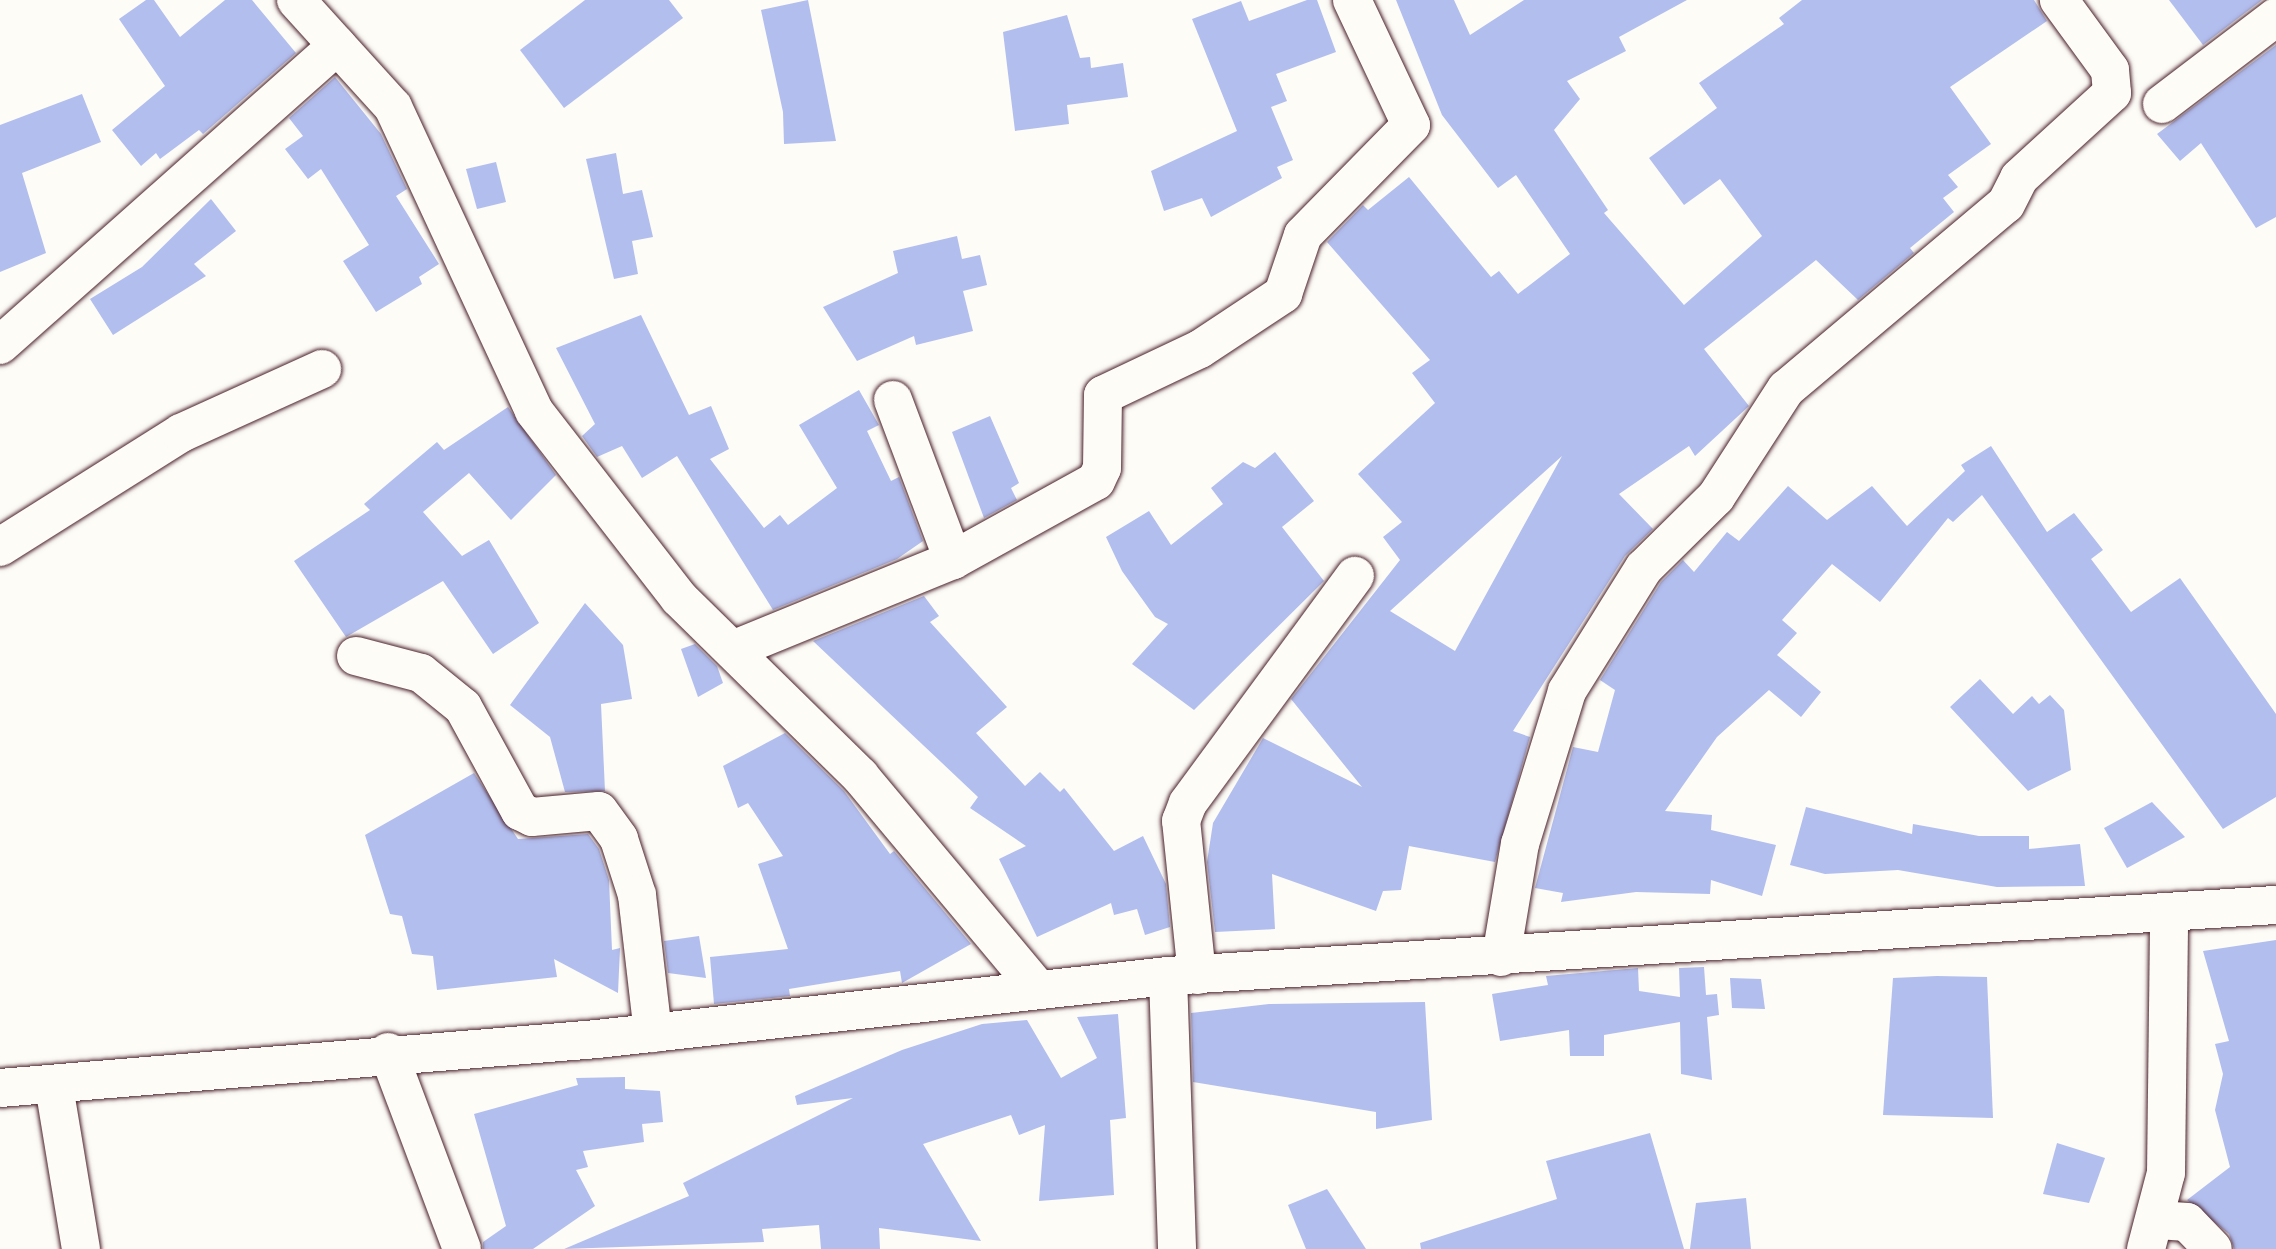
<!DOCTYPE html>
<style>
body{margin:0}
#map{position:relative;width:2276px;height:1249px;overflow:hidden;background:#fdfcf7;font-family:Kalam,sans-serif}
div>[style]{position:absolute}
.building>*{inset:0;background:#b2beee}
.roads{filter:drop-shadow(0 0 2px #4a1f2b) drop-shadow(0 0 2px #4a1f2b)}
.minor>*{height:38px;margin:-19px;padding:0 19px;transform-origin:19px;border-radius:19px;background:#fdfcf7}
span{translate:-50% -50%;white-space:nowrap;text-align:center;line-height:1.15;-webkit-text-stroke:7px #fdfcf7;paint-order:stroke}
</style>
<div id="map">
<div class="building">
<div style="clip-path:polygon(146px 0,154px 0,180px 37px,225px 0,252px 0,296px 53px,203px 134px,199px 130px,160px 159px,156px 153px,141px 166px,112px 130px,165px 86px,119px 19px)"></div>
<div style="clip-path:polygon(585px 0,669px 0,683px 18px,564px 108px,520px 50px)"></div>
<div style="clip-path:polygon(808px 0,836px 141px,784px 144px,783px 112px,761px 10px)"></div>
<div style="clip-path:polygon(1307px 0,1317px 0,1336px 52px,1276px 74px,1287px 101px,1271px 107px,1293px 160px,1277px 167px,1282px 178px,1211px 217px,1202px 198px,1164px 211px,1151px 171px,1237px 131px,1192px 19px,1241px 1px,1249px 21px)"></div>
<div style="clip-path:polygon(evenodd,1396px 0,1454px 0,1470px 35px,1524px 0,1687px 0,1619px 37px,1626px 51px,1567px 81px,1580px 99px,1554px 130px,1608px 210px,1604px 213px,1684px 305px,1762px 236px,1720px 179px,1684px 205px,1649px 158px,1717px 108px,1699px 83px,1784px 24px,1779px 18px,1802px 0,2034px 0,2047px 21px,1950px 87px,1991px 144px,1948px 175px,1958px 187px,1943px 198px,1954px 212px,1910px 248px,1914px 253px,1858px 300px,1816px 260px,1704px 349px,1749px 406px,1695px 456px,1689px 446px,1619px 494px,1653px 529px,1625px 556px,1513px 731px,1530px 737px,1495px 862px,1409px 846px,1401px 890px,1383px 891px,1376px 911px,1272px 874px,1275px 929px,1215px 932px,1207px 862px,1213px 823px,1263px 738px,1362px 787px,1291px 699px,1400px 560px,1383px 537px,1402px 522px,1358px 474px,1435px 403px,1412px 373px,1430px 360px,1327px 242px,1363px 205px,1368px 210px,1409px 177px,1491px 277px,1499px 271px,1518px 294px,1570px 254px,1516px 175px,1498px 188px,1442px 115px,1396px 0,1562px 456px,1455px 651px,1390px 611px,1562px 456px)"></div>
<div style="clip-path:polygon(2169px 0,2262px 0,2203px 45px)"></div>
<div style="clip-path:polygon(1067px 15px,1080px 58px,1090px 57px,1091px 68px,1123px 63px,1128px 97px,1067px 105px,1069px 124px,1015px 131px,1003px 32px)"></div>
<div style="clip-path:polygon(2276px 45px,2276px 217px,2256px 228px,2201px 143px,2180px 161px,2157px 134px)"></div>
<div style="clip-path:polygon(335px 77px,381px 134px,407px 189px,396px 196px,439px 264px,419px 277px,422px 284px,376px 312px,343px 261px,369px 245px,321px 169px,308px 179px,285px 149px,303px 136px,289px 118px)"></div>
<div style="clip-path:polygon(82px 94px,101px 142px,22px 173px,46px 253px,0 272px,0 125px)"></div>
<div style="clip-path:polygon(616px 153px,623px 194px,642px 190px,653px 237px,632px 241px,638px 274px,614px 279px,586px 159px)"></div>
<div style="clip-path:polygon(496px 162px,506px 202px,477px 209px,466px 169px)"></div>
<div style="clip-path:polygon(211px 199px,236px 231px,194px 264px,206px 276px,113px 335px,90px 299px,142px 267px)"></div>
<div style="clip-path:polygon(957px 236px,962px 259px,980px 255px,987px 285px,963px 291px,973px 331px,916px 345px,914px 336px,857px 361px,823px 307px,898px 273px,893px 251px)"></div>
<div style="clip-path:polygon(641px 315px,689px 415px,711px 406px,729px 449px,710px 459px,764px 528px,780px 515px,788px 525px,837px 488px,799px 425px,859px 390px,879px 425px,867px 431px,891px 481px,899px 477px,923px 541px,897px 559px,773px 610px,677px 456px,642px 478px,622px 446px,597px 457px,582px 436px,595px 424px,556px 348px)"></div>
<div style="clip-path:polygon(508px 407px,556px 475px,511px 520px,469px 473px,423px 512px,462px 556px,489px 540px,539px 623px,493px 654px,443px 581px,346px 637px,294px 561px,370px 510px,364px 504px,437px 442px,444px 450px)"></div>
<div style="clip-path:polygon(990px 416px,1019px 483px,1011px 488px,1017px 500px,984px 518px,952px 432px)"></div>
<div style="clip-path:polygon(1991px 446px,2047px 532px,2074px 513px,2103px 550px,2091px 559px,2131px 612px,2180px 578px,2276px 714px,2276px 797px,2223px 829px,1982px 495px,1953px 522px,1948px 518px,1880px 602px,1832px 564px,1782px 620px,1797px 633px,1777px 655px,1821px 692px,1801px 717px,1769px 690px,1717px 737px,1665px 811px,1712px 815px,1711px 830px,1776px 845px,1762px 896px,1711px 880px,1710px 894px,1636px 892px,1561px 902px,1563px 893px,1535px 888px,1573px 747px,1598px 752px,1615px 690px,1600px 680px,1661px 582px,1683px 560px,1694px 572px,1727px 532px,1739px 541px,1788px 486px,1827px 520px,1872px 486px,1907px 526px,1965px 471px,1961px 465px)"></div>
<div style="clip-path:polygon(1275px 452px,1314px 501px,1282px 527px,1324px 581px,1194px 710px,1132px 664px,1168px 624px,1155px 617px,1122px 571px,1106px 537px,1149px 511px,1171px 545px,1223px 504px,1211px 488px,1243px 462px,1255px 468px)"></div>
<div style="clip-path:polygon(924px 596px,939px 616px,930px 622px,1007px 707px,976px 733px,1025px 786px,1040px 772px,1060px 792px,1064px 788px,1114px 851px,1143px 836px,1166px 884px,1170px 927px,1145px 935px,1137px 909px,1114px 915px,1111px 903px,1037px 937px,999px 859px,1026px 846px,970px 808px,978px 797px,813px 641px)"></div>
<div style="clip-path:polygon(585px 603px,623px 645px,632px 699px,601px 704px,605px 791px,565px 792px,550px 737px,510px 705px)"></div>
<div style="clip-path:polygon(695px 644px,717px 666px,723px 683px,698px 697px,681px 649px)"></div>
<div style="clip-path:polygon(1980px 679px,2013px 714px,2032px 696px,2039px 704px,2050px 695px,2064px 710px,2071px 770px,2028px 791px,1950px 707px)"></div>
<div style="clip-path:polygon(785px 733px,844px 791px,890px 854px,894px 851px,971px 944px,902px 983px,900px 971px,789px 989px,790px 996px,714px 1004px,710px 957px,788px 949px,758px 864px,783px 856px,748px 803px,738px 808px,723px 766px)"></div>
<div style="clip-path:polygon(474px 773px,518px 839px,588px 834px,599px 849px,609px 880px,612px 950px,620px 948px,618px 993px,554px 959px,557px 977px,437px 990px,433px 956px,412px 954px,402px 916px,390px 914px,365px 835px)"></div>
<div style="clip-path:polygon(2152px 802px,2185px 837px,2127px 868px,2104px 828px)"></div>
<div style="clip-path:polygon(1806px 807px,1912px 834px,1913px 824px,1979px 836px,2029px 836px,2029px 849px,2080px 844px,2085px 886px,1997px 887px,1898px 870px,1825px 874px,1790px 865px)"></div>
<div style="clip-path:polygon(699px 936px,706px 978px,668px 973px,664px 941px)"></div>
<div style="clip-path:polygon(2276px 940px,2276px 1249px,2234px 1249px,2229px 1234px,2187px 1200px,2230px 1167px,2215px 1110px,2223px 1074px,2215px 1044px,2229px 1041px,2203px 951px)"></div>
<div style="clip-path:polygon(1704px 967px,1706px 995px,1717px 994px,1719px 1015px,1707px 1017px,1712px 1080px,1681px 1074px,1680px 1022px,1604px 1035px,1604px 1056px,1570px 1056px,1569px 1030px,1500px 1041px,1492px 994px,1548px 985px,1546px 976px,1638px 968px,1639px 991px,1680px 997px,1679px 968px)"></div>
<div style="clip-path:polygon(1937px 976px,1987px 977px,1993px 1118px,1883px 1115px,1893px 978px)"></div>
<div style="clip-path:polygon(1730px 978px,1761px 979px,1765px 1009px,1732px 1008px)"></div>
<div style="clip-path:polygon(1425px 1002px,1432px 1120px,1376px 1129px,1376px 1112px,1193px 1082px,1191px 1013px,1269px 1004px)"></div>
<div style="clip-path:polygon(1118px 1014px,1126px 1118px,1110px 1120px,1114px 1195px,1039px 1201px,1045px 1125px,1019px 1135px,1011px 1115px,923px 1144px,981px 1241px,879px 1228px,880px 1249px,821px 1249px,819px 1225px,762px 1229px,764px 1242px,564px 1249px,689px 1196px,683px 1183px,853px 1098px,797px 1105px,795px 1096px,902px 1050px,982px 1024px,1027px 1020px,1061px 1078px,1097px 1058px,1077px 1017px)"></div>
<div style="clip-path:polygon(625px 1077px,625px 1089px,660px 1091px,663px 1122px,642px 1124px,644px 1142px,583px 1151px,588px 1167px,576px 1170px,595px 1206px,533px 1249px,483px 1249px,483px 1242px,506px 1226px,474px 1114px,578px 1085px,576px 1078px)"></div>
<div style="clip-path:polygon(1650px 1133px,1684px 1249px,1421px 1249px,1420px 1243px,1557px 1199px,1546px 1161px)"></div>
<div style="clip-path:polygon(2057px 1143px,2105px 1158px,2089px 1203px,2043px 1194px)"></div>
<div style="clip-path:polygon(1327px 1189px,1366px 1249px,1306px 1249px,1288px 1205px)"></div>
<div style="clip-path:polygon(1746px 1198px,1751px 1249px,1690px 1249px,1696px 1203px)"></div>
</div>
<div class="roads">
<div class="minor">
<div style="left:296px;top:0;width:144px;rotate:47.8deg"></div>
<div style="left:393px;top:107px;width:335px;rotate:65.1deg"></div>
<div style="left:534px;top:411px;width:237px;rotate:52.2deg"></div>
<div style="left:679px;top:598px;width:254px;rotate:44.5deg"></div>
<div style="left:860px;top:776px;width:276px;rotate:50.1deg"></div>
<div style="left:2162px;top:104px;width:143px;rotate:-37.3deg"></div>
<div style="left:0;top:345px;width:451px;rotate:-41.6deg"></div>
<div style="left:893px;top:400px;width:171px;rotate:69.4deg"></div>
<div style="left:0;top:547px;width:214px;rotate:-32.2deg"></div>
<div style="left:181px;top:433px;width:155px;rotate:-24.4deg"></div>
<div style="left:735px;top:649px;width:235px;rotate:-22.2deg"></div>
<div style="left:953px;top:560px;width:163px;rotate:-28.9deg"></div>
<div style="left:1096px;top:481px;width:14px;rotate:-65deg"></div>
<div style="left:1102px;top:468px;width:73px;rotate:-89.2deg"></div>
<div style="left:1103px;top:395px;width:107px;rotate:-25.4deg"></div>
<div style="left:1200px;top:349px;width:100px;rotate:-33.5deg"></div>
<div style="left:1283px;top:294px;width:62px;rotate:-71.3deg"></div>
<div style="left:1303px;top:235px;width:154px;rotate:-45.5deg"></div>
<div style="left:1411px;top:125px;width:138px;rotate:-115.3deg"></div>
<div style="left:356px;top:656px;width:67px;rotate:14.7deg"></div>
<div style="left:421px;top:673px;width:54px;rotate:39deg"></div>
<div style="left:463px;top:707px;width:119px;rotate:61.3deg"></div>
<div style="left:520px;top:811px;width:13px;rotate:27deg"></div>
<div style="left:532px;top:817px;width:67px;rotate:-5.1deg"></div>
<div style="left:599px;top:811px;width:34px;rotate:54deg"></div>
<div style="left:619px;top:839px;width:59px;rotate:72.2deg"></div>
<div style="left:637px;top:895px;width:139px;rotate:83.4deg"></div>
<div style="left:1501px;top:957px;width:115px;rotate:-80.5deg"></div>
<div style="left:1520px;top:844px;width:160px;rotate:-72.9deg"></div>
<div style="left:1567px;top:691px;width:145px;rotate:-58deg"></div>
<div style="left:1644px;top:568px;width:101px;rotate:-44.6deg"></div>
<div style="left:1716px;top:497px;width:129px;rotate:-57.1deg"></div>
<div style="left:1786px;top:389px;width:287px;rotate:-40.1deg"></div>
<div style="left:2006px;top:204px;width:29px;rotate:-63deg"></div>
<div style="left:2019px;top:178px;width:126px;rotate:-42.4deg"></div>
<div style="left:2112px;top:93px;width:23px;rotate:-95deg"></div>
<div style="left:2110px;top:70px;width:87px;rotate:-126.1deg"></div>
<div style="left:1197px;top:975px;width:155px;rotate:-95.9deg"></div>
<div style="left:1181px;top:821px;width:19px;rotate:-69deg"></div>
<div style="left:1188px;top:803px;width:282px;rotate:-53.7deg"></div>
<div style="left:1168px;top:976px;width:273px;rotate:88.1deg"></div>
<div style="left:388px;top:1052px;width:210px;rotate:69.4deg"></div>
<div style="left:54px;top:1086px;width:165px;rotate:80.6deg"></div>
<div style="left:0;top:1088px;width:599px;rotate:-4.69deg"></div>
<div style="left:597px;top:1039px;width:574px;rotate:-6.3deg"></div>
<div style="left:1168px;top:976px;width:1110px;rotate:-3.67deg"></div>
<div style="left:2158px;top:1220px;width:29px;rotate:4deg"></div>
<div style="left:2187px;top:1222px;width:37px;rotate:46deg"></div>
<div style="left:2146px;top:1249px;width:79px;rotate:-75.3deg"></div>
<div style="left:2166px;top:1173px;width:261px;rotate:-89.3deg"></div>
</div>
</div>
</div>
